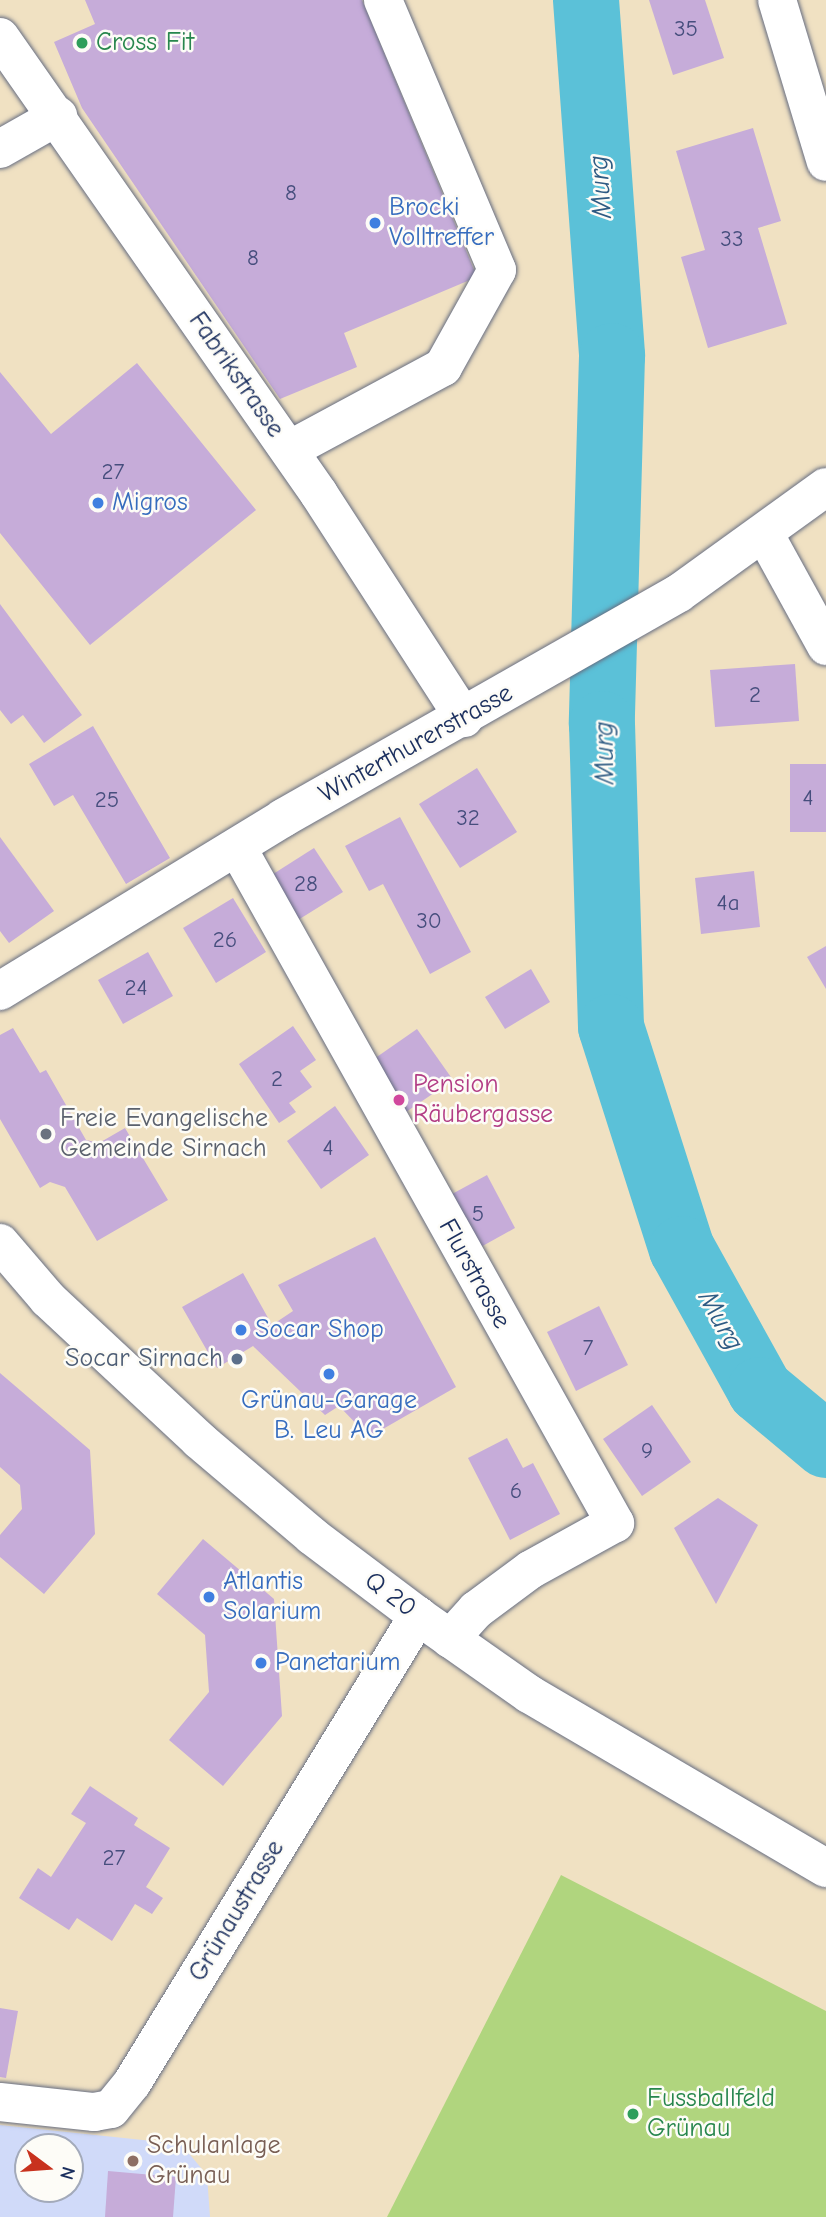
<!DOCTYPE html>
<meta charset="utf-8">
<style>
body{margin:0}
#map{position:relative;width:826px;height:2217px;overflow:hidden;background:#f0e1c2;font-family:"Comic Neue",sans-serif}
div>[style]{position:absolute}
.built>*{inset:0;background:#d0daf9}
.green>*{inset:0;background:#b0d57e}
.river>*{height:66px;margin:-33px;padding:0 33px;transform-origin:33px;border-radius:33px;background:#5bc1d8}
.building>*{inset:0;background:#c6acd9}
.roads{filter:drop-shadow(0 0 2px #666d81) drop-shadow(0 0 2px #666d81)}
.minor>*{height:38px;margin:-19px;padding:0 19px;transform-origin:19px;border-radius:19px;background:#fff}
.major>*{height:38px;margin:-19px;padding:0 19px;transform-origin:19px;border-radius:19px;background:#fff}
.dots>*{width:19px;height:19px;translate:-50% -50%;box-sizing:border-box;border:4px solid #fdfcf7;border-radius:50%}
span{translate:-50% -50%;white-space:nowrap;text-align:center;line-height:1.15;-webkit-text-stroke:5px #fdfcf7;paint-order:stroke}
.number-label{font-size:23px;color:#464e7d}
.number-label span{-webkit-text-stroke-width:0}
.leisure-label{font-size:26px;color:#27864d}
.left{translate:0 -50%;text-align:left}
.shop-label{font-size:26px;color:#366cbe}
.street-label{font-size:26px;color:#1b2f5e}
.hotel-label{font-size:26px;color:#b23c85}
.worship-label{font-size:26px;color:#5b616d}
.service-label{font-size:26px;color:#4e5e75}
.right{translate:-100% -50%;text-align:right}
.education-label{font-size:26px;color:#785e54}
.water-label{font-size:28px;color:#2e5b83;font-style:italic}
.north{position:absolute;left:14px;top:2133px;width:70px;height:70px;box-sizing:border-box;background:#fdfcf7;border:2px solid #a3aaba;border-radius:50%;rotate:106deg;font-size:19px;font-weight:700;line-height:28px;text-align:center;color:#1b2f5e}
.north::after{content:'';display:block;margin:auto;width:24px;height:32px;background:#c8321e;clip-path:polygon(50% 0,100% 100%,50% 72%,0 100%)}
</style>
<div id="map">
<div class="built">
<div style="clip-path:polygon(evenodd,0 2125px,181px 2144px,207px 2175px,210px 2217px,0 2217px,0 2125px,28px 2147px,70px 2147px,70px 2189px,28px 2189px,28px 2147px)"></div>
</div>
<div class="green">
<div style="clip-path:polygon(561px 1875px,826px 2011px,826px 2217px,387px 2217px)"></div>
</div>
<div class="river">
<div style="left:586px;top:0;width:357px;rotate:85.8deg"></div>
<div style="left:612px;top:356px;width:368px;rotate:91.6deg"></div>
<div style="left:602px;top:724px;width:303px;rotate:88.3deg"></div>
<div style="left:611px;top:1027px;width:233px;rotate:72.3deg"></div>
<div style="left:682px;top:1249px;width:161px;rotate:61deg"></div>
<div style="left:760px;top:1390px;width:86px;rotate:39.8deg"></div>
</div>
<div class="building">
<div style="clip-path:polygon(85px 0,362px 0,477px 277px,344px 333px,357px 367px,280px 399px,82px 108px,54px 42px,95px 24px)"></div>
<div style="clip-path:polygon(649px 0,705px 0,724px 58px,673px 75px)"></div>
<div style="clip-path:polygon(753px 128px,781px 221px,758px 228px,787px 324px,708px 348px,681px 257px,705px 250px,676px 151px)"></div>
<div style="clip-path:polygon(137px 363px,256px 510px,90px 645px,0 533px,0 372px,51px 434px)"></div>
<div style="clip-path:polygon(0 604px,82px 715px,44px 743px,23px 715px,11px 724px,0 710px)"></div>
<div style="clip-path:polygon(795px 664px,799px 721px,715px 727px,710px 670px)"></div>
<div style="clip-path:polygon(93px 726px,170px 858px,126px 884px,73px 795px,54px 806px,29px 764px)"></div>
<div style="clip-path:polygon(790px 764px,826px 764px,826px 832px,790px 832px)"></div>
<div style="clip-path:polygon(477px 768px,517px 832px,460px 868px,419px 804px)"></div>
<div style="clip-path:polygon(400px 817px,471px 952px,430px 974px,383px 884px,369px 891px,345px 846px)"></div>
<div style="clip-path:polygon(0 837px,54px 911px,9px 943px,0 931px)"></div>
<div style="clip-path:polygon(314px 848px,343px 892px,298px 920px,270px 876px)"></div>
<div style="clip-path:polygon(754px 871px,760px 927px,701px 934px,695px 878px)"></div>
<div style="clip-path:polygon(233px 898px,266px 952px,216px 983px,183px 928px)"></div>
<div style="clip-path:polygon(826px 946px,826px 989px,807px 957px)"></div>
<div style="clip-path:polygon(148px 952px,173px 996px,123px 1024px,98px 980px)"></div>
<div style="clip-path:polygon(531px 969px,550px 1002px,505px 1029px,485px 997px)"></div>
<div style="clip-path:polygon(293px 1026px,316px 1060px,300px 1071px,312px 1087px,289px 1103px,296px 1112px,279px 1123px,239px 1064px)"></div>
<div style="clip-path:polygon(13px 1028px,40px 1073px,46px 1070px,86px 1140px,99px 1143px,125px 1128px,168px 1200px,97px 1241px,65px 1187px,50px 1182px,40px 1188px,0 1119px,0 1035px)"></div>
<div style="clip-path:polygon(417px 1029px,453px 1080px,406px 1112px,371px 1061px)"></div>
<div style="clip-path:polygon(335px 1106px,369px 1155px,321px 1189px,287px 1141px)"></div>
<div style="clip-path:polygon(487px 1175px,515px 1228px,470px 1253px,441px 1200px)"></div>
<div style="clip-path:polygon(375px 1237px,456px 1387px,369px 1437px,339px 1406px,325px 1415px,253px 1346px,217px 1368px,182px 1307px,243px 1273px,272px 1325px,293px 1311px,278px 1285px)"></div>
<div style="clip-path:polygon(599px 1306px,628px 1365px,576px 1391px,547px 1332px)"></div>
<div style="clip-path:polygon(0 1373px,90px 1450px,95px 1534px,44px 1594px,0 1557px,0 1535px,22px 1509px,20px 1485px,0 1467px)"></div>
<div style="clip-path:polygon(652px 1405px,691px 1462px,642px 1496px,603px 1439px)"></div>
<div style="clip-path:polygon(507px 1438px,523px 1468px,533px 1463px,560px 1514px,510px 1540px,468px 1458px)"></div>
<div style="clip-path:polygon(718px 1498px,758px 1525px,716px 1604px,674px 1528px)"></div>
<div style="clip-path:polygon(203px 1539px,274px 1599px,282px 1716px,223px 1786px,169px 1740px,209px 1692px,205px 1635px,157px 1594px)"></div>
<div style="clip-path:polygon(90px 1786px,138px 1818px,134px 1825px,170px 1848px,146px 1887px,163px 1898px,152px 1914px,135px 1904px,112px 1941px,77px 1918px,69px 1930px,19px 1898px,38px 1868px,51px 1877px,86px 1823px,71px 1814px)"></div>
<div style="clip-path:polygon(0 2008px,18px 2011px,6px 2078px,0 2077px)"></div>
<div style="clip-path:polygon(108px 2171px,176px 2177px,173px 2217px,105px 2217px)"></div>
</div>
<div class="roads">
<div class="minor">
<div style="left:777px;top:0;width:169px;rotate:73.2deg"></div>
<div style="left:0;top:37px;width:557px;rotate:55.08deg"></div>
<div style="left:319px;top:494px;width:267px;rotate:57.1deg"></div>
<div style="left:0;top:149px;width:67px;rotate:-29.6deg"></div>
<div style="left:289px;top:450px;width:175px;rotate:-28.3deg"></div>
<div style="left:443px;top:367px;width:111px;rotate:-60.9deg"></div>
<div style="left:497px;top:270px;width:293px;rotate:-112.9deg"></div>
<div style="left:764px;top:533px;width:129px;rotate:61.2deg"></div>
<div style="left:237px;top:847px;width:775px;rotate:60.79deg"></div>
<div style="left:615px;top:1523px;width:97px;rotate:151.1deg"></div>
<div style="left:530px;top:1570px;width:67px;rotate:143.5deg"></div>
<div style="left:476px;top:1610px;width:39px;rotate:132deg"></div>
<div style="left:0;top:991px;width:332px;rotate:-31.4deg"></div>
<div style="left:283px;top:818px;width:455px;rotate:-29.6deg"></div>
<div style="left:679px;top:593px;width:181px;rotate:-35.8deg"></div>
<div style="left:0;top:2102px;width:95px;rotate:6.1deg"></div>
<div style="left:94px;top:2112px;width:17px;rotate:-10deg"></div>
<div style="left:111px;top:2109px;width:33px;rotate:-51deg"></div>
<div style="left:132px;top:2083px;width:548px;rotate:-58.52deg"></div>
</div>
<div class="major">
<div style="left:0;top:1243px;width:74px;rotate:49.4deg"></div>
<div style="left:48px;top:1299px;width:207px;rotate:43deg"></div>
<div style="left:199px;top:1440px;width:148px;rotate:40.3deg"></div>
<div style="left:312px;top:1536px;width:133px;rotate:37deg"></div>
<div style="left:418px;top:1616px;width:136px;rotate:35.1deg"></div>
<div style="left:529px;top:1694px;width:344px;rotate:30.4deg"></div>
</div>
</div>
<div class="dots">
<div style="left:82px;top:43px;background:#2e9e5b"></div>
<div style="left:375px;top:223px;background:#3f7fe0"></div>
<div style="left:98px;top:503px;background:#3f7fe0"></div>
<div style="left:399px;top:1100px;background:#d1479c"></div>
<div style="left:46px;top:1134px;background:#6b7280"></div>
<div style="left:241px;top:1330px;background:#3f7fe0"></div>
<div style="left:237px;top:1359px;background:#5c6f8a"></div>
<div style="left:329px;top:1374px;background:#3f7fe0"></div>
<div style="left:209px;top:1597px;background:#3f7fe0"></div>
<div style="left:261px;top:1663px;background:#3f7fe0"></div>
<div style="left:633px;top:2114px;background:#2e9e5b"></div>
<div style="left:133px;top:2161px;background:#8d6e63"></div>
</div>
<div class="number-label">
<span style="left:686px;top:29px">35</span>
<span style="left:291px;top:193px">8</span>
<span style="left:732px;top:239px">33</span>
<span style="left:253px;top:258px">8</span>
<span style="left:113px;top:472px">27</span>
<span style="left:755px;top:695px">2</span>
<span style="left:808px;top:798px">4</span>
<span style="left:107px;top:800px">25</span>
<span style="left:468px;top:818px">32</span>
<span style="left:306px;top:884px">28</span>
<span style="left:728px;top:903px">4a</span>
<span style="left:429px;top:921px">30</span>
<span style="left:225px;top:940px">26</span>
<span style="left:136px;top:988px">24</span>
<span style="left:277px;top:1079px">2</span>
<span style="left:328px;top:1148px">4</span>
<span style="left:478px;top:1214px">5</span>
<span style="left:588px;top:1348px">7</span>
<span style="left:647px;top:1451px">9</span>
<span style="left:516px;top:1491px">6</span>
<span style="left:114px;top:1858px">27</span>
</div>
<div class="leisure-label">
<span class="left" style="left:96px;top:43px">Cross Fit</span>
<span class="left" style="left:647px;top:2114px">Fussballfeld<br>Grünau</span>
</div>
<div class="shop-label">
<span class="left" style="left:389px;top:223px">Brocki<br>Volltreffer</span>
<span class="left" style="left:112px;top:503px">Migros</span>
<span class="left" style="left:255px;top:1330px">Socar Shop</span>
<span style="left:329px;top:1416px">Grünau-Garage<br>B. Leu AG</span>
<span class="left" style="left:223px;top:1597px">Atlantis<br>Solarium</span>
<span class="left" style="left:275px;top:1663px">Panetarium</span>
</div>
<div class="street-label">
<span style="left:236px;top:375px;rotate:55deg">Fabrikstrasse</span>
<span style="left:416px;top:744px;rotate:-29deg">Winterthurerstrasse</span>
<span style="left:474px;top:1274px;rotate:61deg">Flurstrasse</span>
<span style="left:390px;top:1595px;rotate:37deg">Q 20</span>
<span style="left:237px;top:1911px;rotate:-59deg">Grünaustrasse</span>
</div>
<div class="hotel-label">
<span class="left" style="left:413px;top:1100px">Pension<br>Räubergasse</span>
</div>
<div class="worship-label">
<span class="left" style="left:60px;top:1134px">Freie Evangelische<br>Gemeinde Sirnach</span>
</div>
<div class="service-label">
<span class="right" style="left:223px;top:1359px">Socar Sirnach</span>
</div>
<div class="education-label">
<span class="left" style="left:147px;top:2161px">Schulanlage<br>Grünau</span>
</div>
<div class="water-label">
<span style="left:600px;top:187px;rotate:-94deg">Murg</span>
<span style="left:604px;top:753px;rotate:-91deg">Murg</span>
<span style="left:721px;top:1320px;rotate:61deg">Murg</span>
</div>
<div class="north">N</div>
</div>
